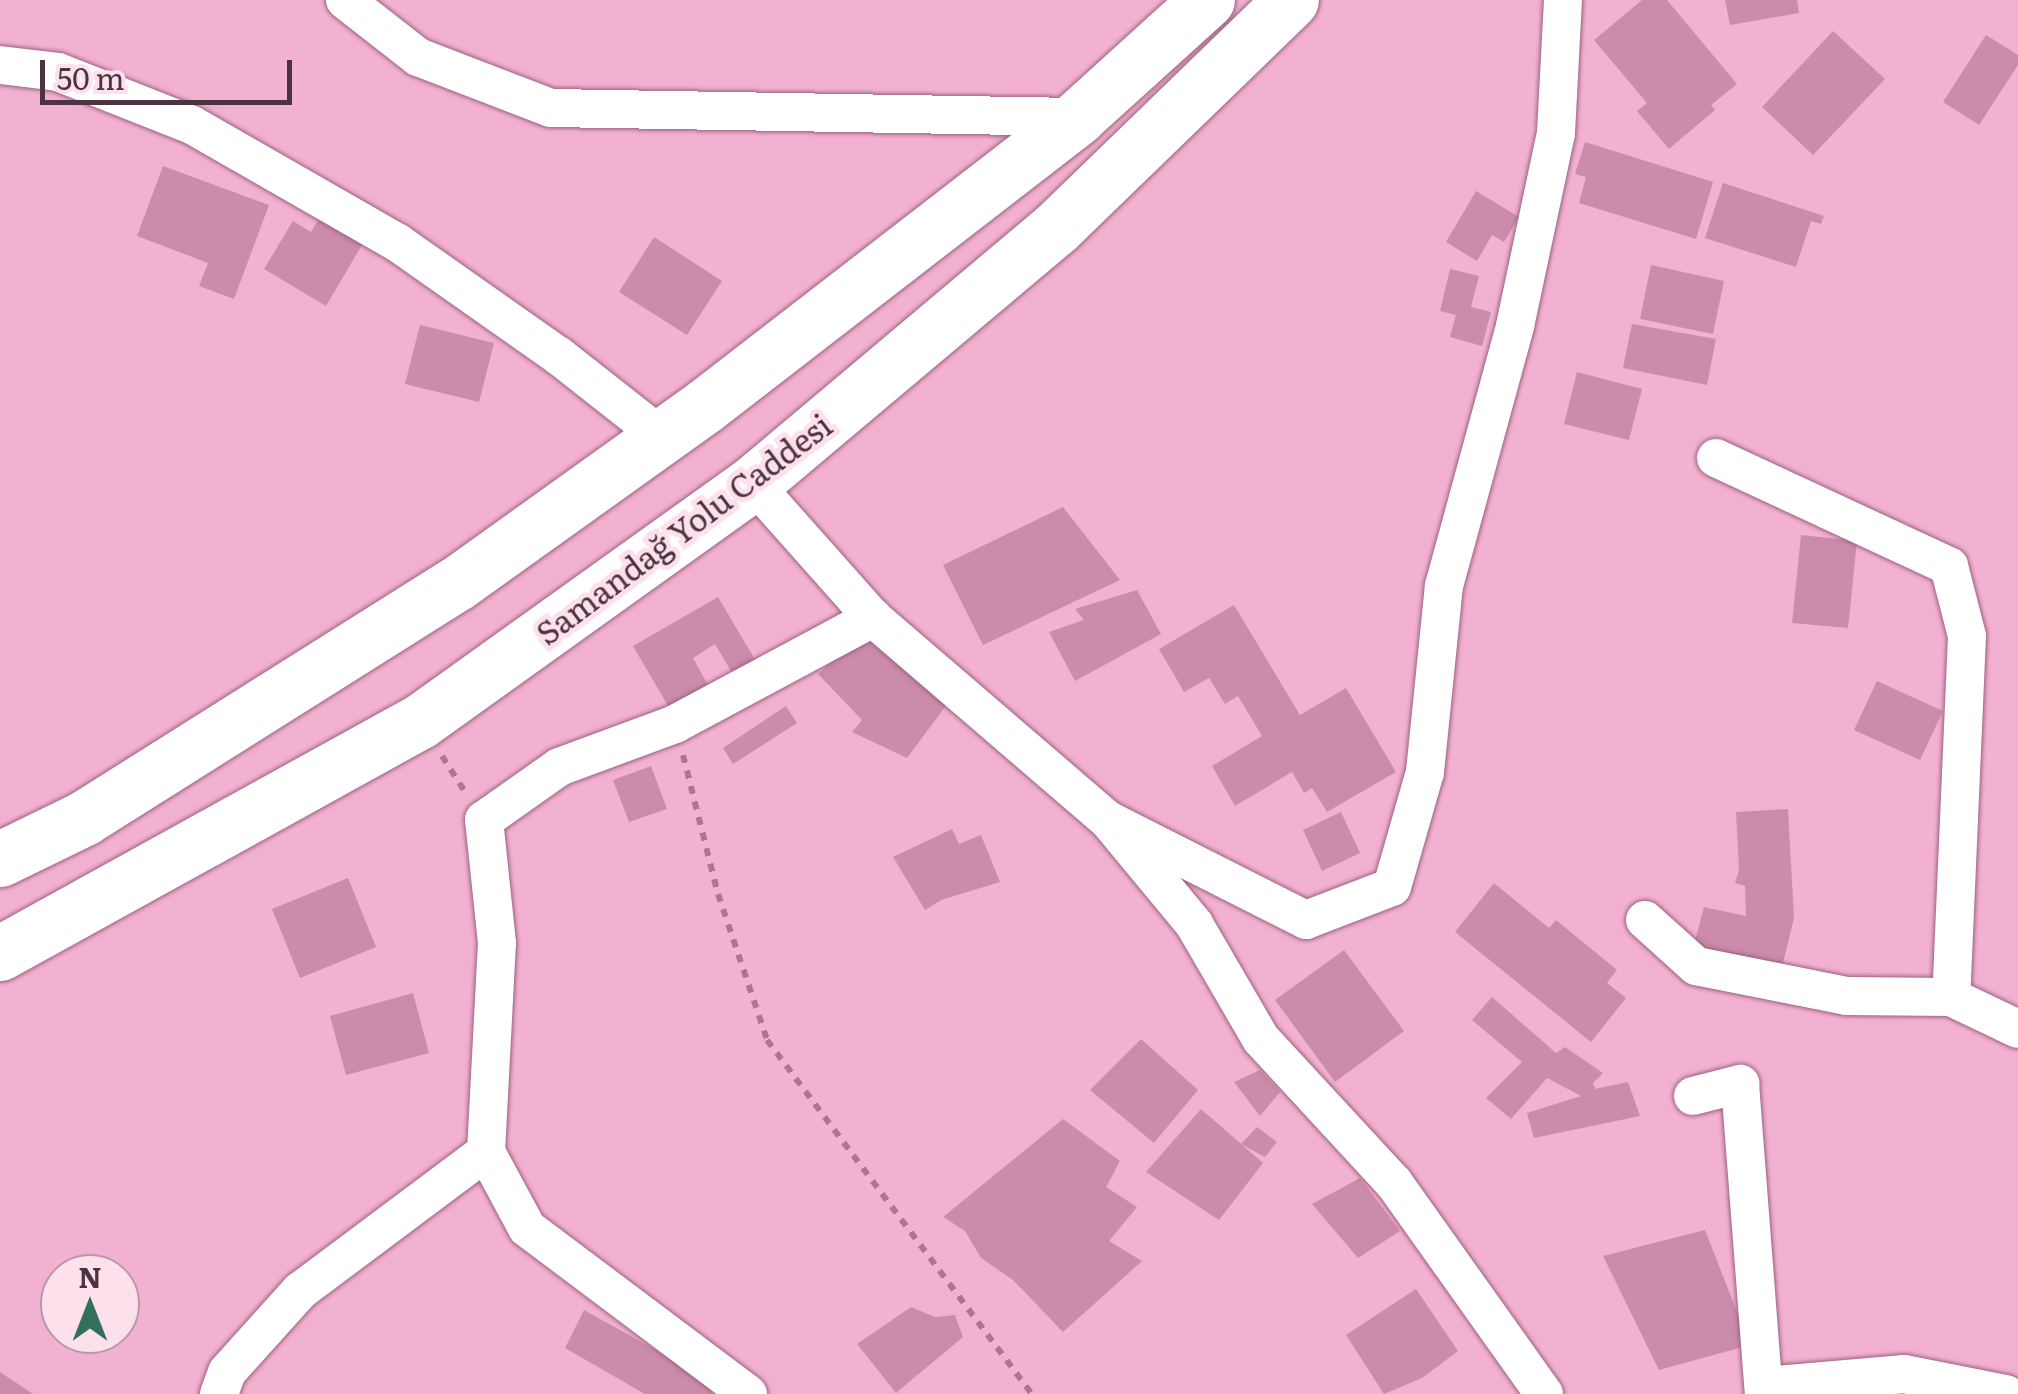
<!DOCTYPE html>
<meta charset="utf-8">
<style>
body{margin:0}
#map{position:relative;width:2018px;height:1394px;overflow:hidden;background:#f3b1d1;font-family:Literata,serif}
div>[style]{position:absolute}
.building>*{inset:0;background:#cb8baa}
.path>*{height:6px;margin-top:-3px;transform-origin:0;background:repeating-linear-gradient(90deg,#a97890 0 8px,transparent 0 16px)}
.roads{filter:drop-shadow(0 0 2px #9c617f) drop-shadow(0 0 2px #9c617f)}
.street>*{height:38px;margin:-19px;padding:0 19px;transform-origin:19px;border-radius:19px;background:#fff}
.highway>*{height:55px;margin:-27.5px;padding:0 27.5px;transform-origin:27.5px;border-radius:27.5px;background:#fff}
span{translate:-50% -50%;white-space:nowrap;text-align:center;line-height:1.15;-webkit-text-stroke:10px #fce0ec;paint-order:stroke}
.street-label{font-size:32px;color:#4d323f}
.north{position:absolute;left:40px;top:1254px;width:100px;height:100px;box-sizing:border-box;background:#fce0ec;border:2px solid #b69aa7;border-radius:50%;rotate:0deg;font-size:28px;font-weight:700;line-height:40px;text-align:center;color:#4d323f}
.north::after{content:'';display:block;margin:auto;width:35px;height:45px;background:#33705c;clip-path:polygon(50% 0,100% 100%,50% 72%,0 100%)}
.scale{position:absolute;left:40px;top:60px;width:252px;height:45px;box-sizing:border-box;border:5px solid #4d323f;border-top:0;padding-left:12px;font-size:30px;line-height:35px;white-space:nowrap;color:#4d323f;-webkit-text-stroke:8px #fce0ec;paint-order:stroke}
</style>
<div id="map">
<div class="building">
<div style="clip-path:polygon(1642px 0,1667px 0,1737px 84px,1711px 105px,1715px 110px,1669px 149px,1637px 111px,1647px 103px,1594px 40px)"></div>
<div style="clip-path:polygon(1725px 0,1797px 0,1799px 13px,1730px 25px)"></div>
<div style="clip-path:polygon(1833px 31px,1885px 79px,1813px 155px,1762px 107px)"></div>
<div style="clip-path:polygon(1986px 35px,2018px 55px,2018px 65px,1979px 125px,1943px 102px)"></div>
<div style="clip-path:polygon(1585px 142px,1713px 182px,1696px 239px,1579px 203px,1586px 177px,1575px 174px)"></div>
<div style="clip-path:polygon(163px 166px,269px 205px,234px 299px,199px 286px,208px 263px,137px 236px)"></div>
<div style="clip-path:polygon(1723px 183px,1824px 216px,1821px 224px,1811px 221px,1796px 267px,1705px 238px)"></div>
<div style="clip-path:polygon(1476px 191px,1519px 217px,1504px 242px,1492px 235px,1477px 261px,1446px 242px)"></div>
<div style="clip-path:polygon(323px 212px,366px 238px,326px 306px,264px 269px,293px 221px,311px 232px)"></div>
<div style="clip-path:polygon(654px 237px,722px 281px,687px 335px,619px 292px)"></div>
<div style="clip-path:polygon(1651px 265px,1724px 281px,1713px 334px,1640px 319px)"></div>
<div style="clip-path:polygon(1450px 269px,1479px 276px,1471px 307px,1491px 312px,1482px 346px,1450px 337px,1456px 315px,1440px 311px)"></div>
<div style="clip-path:polygon(1632px 324px,1716px 339px,1707px 385px,1623px 368px)"></div>
<div style="clip-path:polygon(420px 325px,494px 343px,479px 402px,405px 384px)"></div>
<div style="clip-path:polygon(1577px 372px,1642px 389px,1629px 440px,1564px 424px)"></div>
<div style="clip-path:polygon(1063px 507px,1120px 580px,983px 645px,943px 565px)"></div>
<div style="clip-path:polygon(1801px 535px,1857px 541px,1848px 628px,1792px 623px)"></div>
<div style="clip-path:polygon(1137px 590px,1161px 634px,1075px 681px,1049px 632px,1084px 620px,1075px 609px)"></div>
<div style="clip-path:polygon(718px 597px,757px 663px,734px 676px,715px 644px,693px 658px,710px 689px,671px 711px,633px 646px)"></div>
<div style="clip-path:polygon(1234px 605px,1300px 715px,1346px 688px,1396px 772px,1327px 812px,1312px 788px,1304px 793px,1292px 772px,1235px 806px,1212px 766px,1262px 736px,1238px 696px,1225px 704px,1209px 678px,1184px 692px,1159px 649px)"></div>
<div style="clip-path:polygon(870px 629px,951px 699px,907px 758px,852px 732px,862px 720px,818px 674px)"></div>
<div style="clip-path:polygon(1877px 681px,1943px 711px,1920px 760px,1854px 730px)"></div>
<div style="clip-path:polygon(786px 706px,797px 723px,733px 764px,723px 748px)"></div>
<div style="clip-path:polygon(651px 766px,667px 809px,629px 822px,613px 780px)"></div>
<div style="clip-path:polygon(1788px 809px,1794px 918px,1781px 971px,1693px 948px,1704px 907px,1746px 916px,1745px 886px,1735px 883px,1739px 870px,1736px 812px)"></div>
<div style="clip-path:polygon(1341px 812px,1360px 853px,1322px 871px,1303px 830px)"></div>
<div style="clip-path:polygon(952px 829px,959px 844px,981px 835px,1000px 882px,941px 900px,925px 910px,893px 857px)"></div>
<div style="clip-path:polygon(348px 878px,376px 947px,300px 978px,272px 909px)"></div>
<div style="clip-path:polygon(1494px 883px,1549px 928px,1556px 920px,1617px 970px,1607px 983px,1626px 998px,1591px 1042px,1455px 932px)"></div>
<div style="clip-path:polygon(1344px 950px,1404px 1031px,1335px 1082px,1275px 1000px)"></div>
<div style="clip-path:polygon(413px 993px,429px 1053px,346px 1075px,330px 1016px)"></div>
<div style="clip-path:polygon(1492px 997px,1556px 1053px,1565px 1047px,1603px 1073px,1593px 1083px,1595px 1089px,1628px 1082px,1640px 1116px,1534px 1138px,1527px 1113px,1581px 1096px,1547px 1078px,1511px 1119px,1486px 1098px,1522px 1062px,1472px 1020px)"></div>
<div style="clip-path:polygon(1141px 1039px,1198px 1090px,1154px 1143px,1090px 1090px)"></div>
<div style="clip-path:polygon(1260px 1070px,1280px 1092px,1260px 1116px,1234px 1082px)"></div>
<div style="clip-path:polygon(1201px 1109px,1263px 1163px,1219px 1220px,1146px 1172px)"></div>
<div style="clip-path:polygon(1063px 1119px,1120px 1161px,1106px 1187px,1137px 1207px,1109px 1241px,1142px 1261px,1063px 1332px,1013px 1280px,981px 1258px,965px 1231px,943px 1217px)"></div>
<div style="clip-path:polygon(1257px 1127px,1277px 1142px,1265px 1157px,1241px 1144px)"></div>
<div style="clip-path:polygon(1360px 1178px,1400px 1231px,1358px 1258px,1312px 1204px)"></div>
<div style="clip-path:polygon(1705px 1230px,1750px 1345px,1659px 1370px,1603px 1256px)"></div>
<div style="clip-path:polygon(1416px 1289px,1458px 1351px,1422px 1378px,1384px 1394px,1346px 1335px)"></div>
<div style="clip-path:polygon(911px 1307px,935px 1317px,955px 1315px,963px 1337px,896px 1393px,857px 1344px)"></div>
<div style="clip-path:polygon(584px 1310px,717px 1384px,711px 1394px,645px 1394px,565px 1348px)"></div>
<div style="clip-path:polygon(0 1372px,33px 1394px,0 1394px)"></div>
</div>
<div class="path">
<div style="left:683px;top:755px;width:143px;rotate:75.9deg"></div>
<div style="left:718px;top:894px;width:154px;rotate:71.4deg"></div>
<div style="left:767px;top:1040px;width:442px;rotate:53.2deg"></div>
<div style="left:442px;top:756px;width:43px;rotate:57.4deg"></div>
</div>
<div class="roads">
<div class="street">
<div style="left:345px;top:0;width:93px;rotate:38deg"></div>
<div style="left:418px;top:57px;width:142px;rotate:21deg"></div>
<div style="left:551px;top:108px;width:527px;rotate:0.98deg"></div>
<div style="left:0;top:65px;width:58px;rotate:6.9deg"></div>
<div style="left:58px;top:72px;width:144px;rotate:21.6deg"></div>
<div style="left:192px;top:125px;width:237px;rotate:29.8deg"></div>
<div style="left:398px;top:243px;width:197px;rotate:35.1deg"></div>
<div style="left:559px;top:356px;width:131px;rotate:38.2deg"></div>
<div style="left:1716px;top:458px;width:257px;rotate:24.9deg"></div>
<div style="left:1949px;top:566px;width:72px;rotate:75.6deg"></div>
<div style="left:1967px;top:636px;width:361px;rotate:92.5deg"></div>
<div style="left:753px;top:483px;width:181px;rotate:48.4deg"></div>
<div style="left:873px;top:618px;width:310px;rotate:40.7deg"></div>
<div style="left:1108px;top:820px;width:135px;rotate:50.4deg"></div>
<div style="left:1194px;top:924px;width:133px;rotate:59.8deg"></div>
<div style="left:1261px;top:1039px;width:196px;rotate:47.3deg"></div>
<div style="left:1394px;top:1183px;width:259px;rotate:54.6deg"></div>
<div style="left:1108px;top:820px;width:222px;rotate:26.8deg"></div>
<div style="left:1306px;top:920px;width:92px;rotate:-21deg"></div>
<div style="left:1392px;top:887px;width:120px;rotate:-74deg"></div>
<div style="left:1425px;top:772px;width:187px;rotate:-84.2deg"></div>
<div style="left:1444px;top:586px;width:270px;rotate:-74.7deg"></div>
<div style="left:1515px;top:326px;width:197px;rotate:-78deg"></div>
<div style="left:1556px;top:133px;width:133px;rotate:-87deg"></div>
<div style="left:1645px;top:920px;width:69px;rotate:42deg"></div>
<div style="left:1696px;top:966px;width:153px;rotate:11.3deg"></div>
<div style="left:1846px;top:996px;width:105px;rotate:0.5deg"></div>
<div style="left:1951px;top:997px;width:74px;rotate:25.5deg"></div>
<div style="left:1693px;top:1096px;width:49px;rotate:-14.3deg"></div>
<div style="left:1740px;top:1084px;width:311px;rotate:85.6deg"></div>
<div style="left:1765px;top:1386px;width:140px;rotate:-4.9deg"></div>
<div style="left:1904px;top:1374px;width:104px;rotate:11.1deg"></div>
<div style="left:219px;top:1394px;width:23px;rotate:-70deg"></div>
<div style="left:227px;top:1372px;width:109px;rotate:-48deg"></div>
<div style="left:300px;top:1291px;width:232px;rotate:-36.8deg"></div>
<div style="left:748px;top:1394px;width:276px;rotate:-143.1deg"></div>
<div style="left:527px;top:1228px;width:86px;rotate:-118.3deg"></div>
<div style="left:486px;top:1152px;width:209px;rotate:-87deg"></div>
<div style="left:497px;top:943px;width:124px;rotate:-96deg"></div>
<div style="left:484px;top:820px;width:92px;rotate:-35.2deg"></div>
<div style="left:559px;top:767px;width:124px;rotate:-20.3deg"></div>
<div style="left:675px;top:724px;width:225px;rotate:-28.2deg"></div>
</div>
<div class="highway">
<div style="left:0;top:859px;width:93px;rotate:-26deg"></div>
<div style="left:84px;top:818px;width:439px;rotate:-32.2deg"></div>
<div style="left:456px;top:584px;width:307px;rotate:-35.6deg"></div>
<div style="left:706px;top:405px;width:470px;rotate:-37.7deg"></div>
<div style="left:1078px;top:117px;width:174px;rotate:-42.2deg"></div>
<div style="left:0;top:953px;width:478px;rotate:-28.9deg"></div>
<div style="left:419px;top:722px;width:411px;rotate:-35.6deg"></div>
<div style="left:753px;top:483px;width:396px;rotate:-40.1deg"></div>
<div style="left:1056px;top:228px;width:327px;rotate:-44.1deg"></div>
</div>
</div>
<div class="street-label">
<span style="left:683px;top:528px;rotate:-37deg">Samandağ Yolu Caddesi</span>
</div>
<div class="north">N</div>
<div class="scale">50 m</div>
</div>
